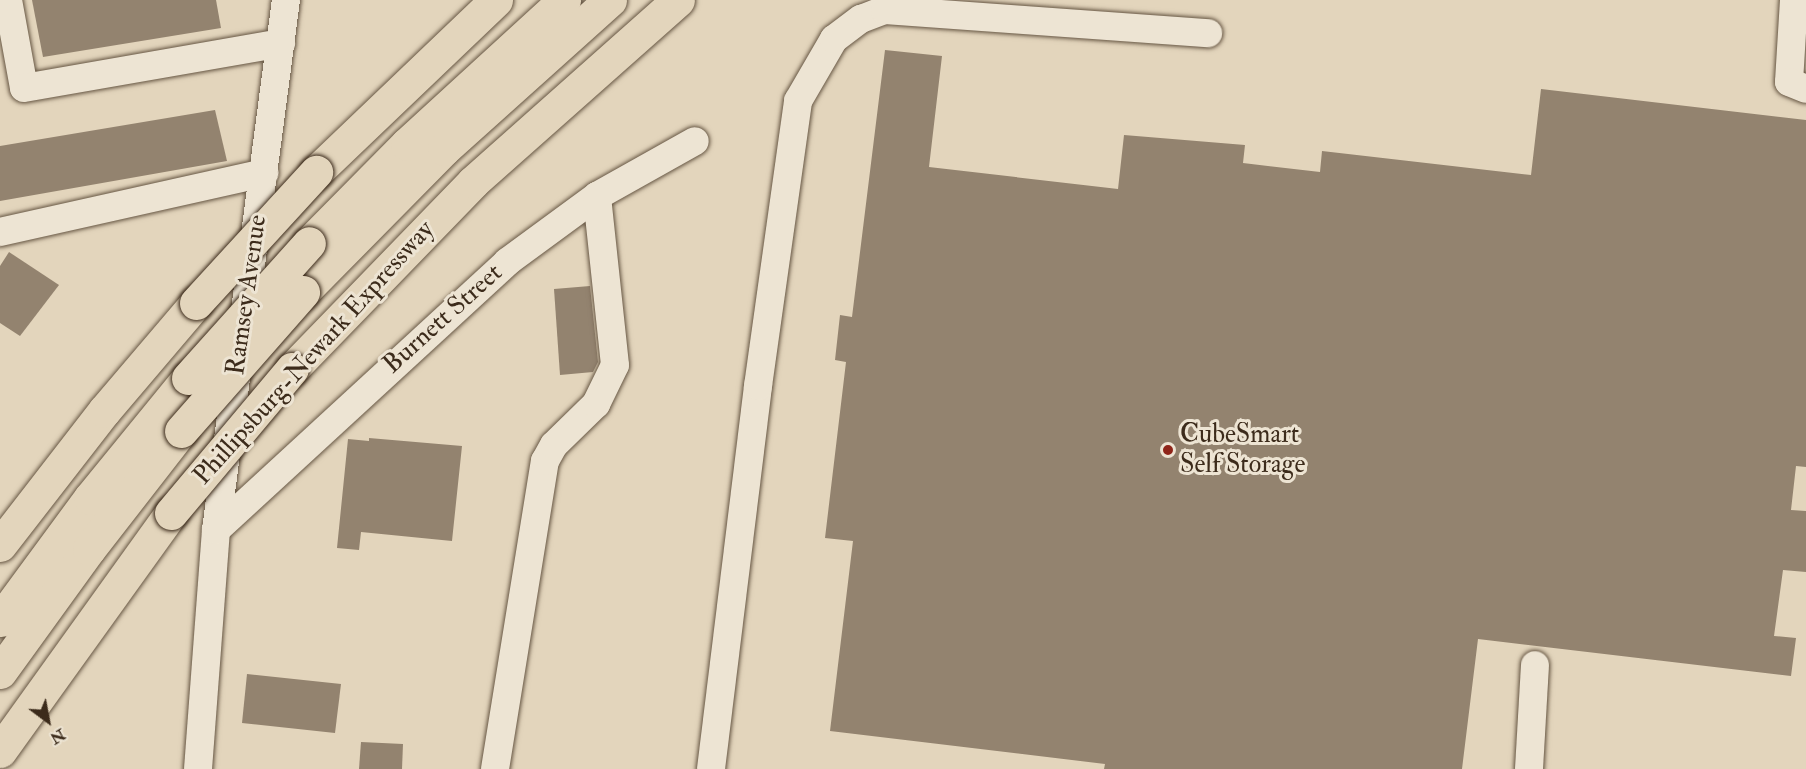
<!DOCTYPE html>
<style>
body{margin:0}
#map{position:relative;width:1806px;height:769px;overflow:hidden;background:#e3d5bc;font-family:"IM FELL Double Pica",serif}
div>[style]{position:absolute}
.building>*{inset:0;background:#93836f}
.roads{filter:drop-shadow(0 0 2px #665643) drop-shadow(0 0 2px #665643)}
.minor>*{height:28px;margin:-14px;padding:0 14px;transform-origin:14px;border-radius:14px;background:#ede4d3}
.highway>*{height:33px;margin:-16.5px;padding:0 16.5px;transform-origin:16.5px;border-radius:16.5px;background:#e3d5bc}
.bridges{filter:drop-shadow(0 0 2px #3c2b1b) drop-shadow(0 0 2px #3c2b1b)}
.highway-bridge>*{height:33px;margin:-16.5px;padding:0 16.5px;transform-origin:16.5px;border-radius:16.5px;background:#e3d5bc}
.dots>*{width:16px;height:16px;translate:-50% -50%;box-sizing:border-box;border:3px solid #ede4d3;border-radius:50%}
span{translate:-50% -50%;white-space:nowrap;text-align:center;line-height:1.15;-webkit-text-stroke:6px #ede4d3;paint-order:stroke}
.street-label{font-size:26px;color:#3c2b1b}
.poi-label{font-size:26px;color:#3c2b1b}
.left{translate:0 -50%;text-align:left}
.north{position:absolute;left:18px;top:691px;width:60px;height:60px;-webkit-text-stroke:4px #ede4d3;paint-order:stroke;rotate:148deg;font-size:16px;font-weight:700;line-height:24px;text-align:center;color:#3c2b1b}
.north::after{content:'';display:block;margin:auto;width:21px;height:27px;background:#3c2b1b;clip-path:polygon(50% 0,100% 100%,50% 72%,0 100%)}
</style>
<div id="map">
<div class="building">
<div style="clip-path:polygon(32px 0,216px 0,221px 28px,43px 57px)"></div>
<div style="clip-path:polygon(885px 50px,942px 56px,929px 167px,1118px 189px,1124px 135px,1245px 145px,1243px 163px,1320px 172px,1322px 151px,1531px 175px,1541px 89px,1806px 120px,1806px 467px,1796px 466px,1791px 510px,1806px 511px,1806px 572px,1783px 570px,1774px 636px,1796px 638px,1791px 676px,1478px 639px,1462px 769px,1104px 769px,1105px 764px,830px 731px,853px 541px,825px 538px,846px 362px,835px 360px,840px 315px,852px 317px)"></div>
<div style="clip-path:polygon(215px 110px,227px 161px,0 201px,0 146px)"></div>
<div style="clip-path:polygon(9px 252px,59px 285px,20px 336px,0 323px,0 266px)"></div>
<div style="clip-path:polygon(590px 286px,598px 362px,593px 372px,560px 375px,554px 289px)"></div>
<div style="clip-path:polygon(369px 438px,462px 446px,452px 541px,361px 532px,359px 550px,337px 548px,348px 439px,369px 441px)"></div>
<div style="clip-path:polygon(247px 674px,341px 684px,335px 733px,242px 723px)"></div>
<div style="clip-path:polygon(361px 742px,403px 744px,402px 769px,359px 769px)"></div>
</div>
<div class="roads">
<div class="minor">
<div style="left:8px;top:0;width:89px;rotate:79.7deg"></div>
<div style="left:24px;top:88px;width:261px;rotate:-9.9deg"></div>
<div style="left:1794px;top:0;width:82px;rotate:93.5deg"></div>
<div style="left:1789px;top:82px;width:18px;rotate:22deg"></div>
<div style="left:0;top:232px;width:271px;rotate:-12.6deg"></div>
<div style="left:216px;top:530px;width:396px;rotate:-42.6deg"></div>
<div style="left:507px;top:262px;width:112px;rotate:-36.3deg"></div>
<div style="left:597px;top:196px;width:112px;rotate:-29.3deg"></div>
<div style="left:198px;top:769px;width:240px;rotate:-85.7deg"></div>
<div style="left:216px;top:530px;width:535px;rotate:-82.48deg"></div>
<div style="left:495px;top:769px;width:312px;rotate:-80.8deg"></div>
<div style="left:545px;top:461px;width:18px;rotate:-61deg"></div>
<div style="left:554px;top:445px;width:59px;rotate:-44.3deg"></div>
<div style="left:596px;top:404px;width:43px;rotate:-64deg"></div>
<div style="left:615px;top:365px;width:170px;rotate:-96.1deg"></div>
<div style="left:711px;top:769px;width:386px;rotate:-83deg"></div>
<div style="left:758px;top:386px;width:288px;rotate:-82deg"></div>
<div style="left:798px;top:101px;width:72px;rotate:-59.9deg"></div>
<div style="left:834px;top:39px;width:34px;rotate:-37deg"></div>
<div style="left:861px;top:19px;width:26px;rotate:-21deg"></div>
<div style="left:885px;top:10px;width:324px;rotate:4.1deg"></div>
<div style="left:1529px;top:769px;width:104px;rotate:-86.7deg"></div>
</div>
<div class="highway">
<div style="left:316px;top:172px;width:249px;rotate:-43.7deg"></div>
<div style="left:309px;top:243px;width:139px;rotate:-45.3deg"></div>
<div style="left:407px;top:144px;width:213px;rotate:-42.5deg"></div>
<div style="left:303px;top:292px;width:201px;rotate:-45.4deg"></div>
<div style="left:444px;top:149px;width:223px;rotate:-41.9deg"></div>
<div style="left:292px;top:369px;width:260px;rotate:-45.9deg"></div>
<div style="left:473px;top:182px;width:274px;rotate:-41.6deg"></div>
<div style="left:0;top:545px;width:170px;rotate:-52.2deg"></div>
<div style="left:104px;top:411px;width:142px;rotate:-49.6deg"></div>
<div style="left:0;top:620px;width:152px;rotate:-53.6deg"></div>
<div style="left:90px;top:498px;width:155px;rotate:-50.8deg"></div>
<div style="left:0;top:672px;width:152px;rotate:-54.1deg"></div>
<div style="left:89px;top:549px;width:150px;rotate:-52.1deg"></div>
<div style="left:0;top:751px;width:293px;rotate:-54.3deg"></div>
</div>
</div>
<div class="bridges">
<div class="highway-bridge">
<div style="left:196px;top:303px;width:178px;rotate:-47.5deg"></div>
<div style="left:188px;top:378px;width:181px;rotate:-48.1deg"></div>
<div style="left:181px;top:431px;width:185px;rotate:-48.7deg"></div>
<div style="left:171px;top:513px;width:188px;rotate:-50deg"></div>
</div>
</div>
<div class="dots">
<div style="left:1168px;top:450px;background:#8f2418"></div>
</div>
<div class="street-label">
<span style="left:247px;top:295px;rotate:-82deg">Ramsey Avenue</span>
<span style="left:443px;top:319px;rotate:-42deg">Burnett Street</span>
<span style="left:314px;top:353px;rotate:-48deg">Phillipsburg-Newark Expressway</span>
</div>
<div class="poi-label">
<span class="left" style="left:1180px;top:450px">CubeSmart<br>Self Storage</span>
</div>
<div class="north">N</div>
</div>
